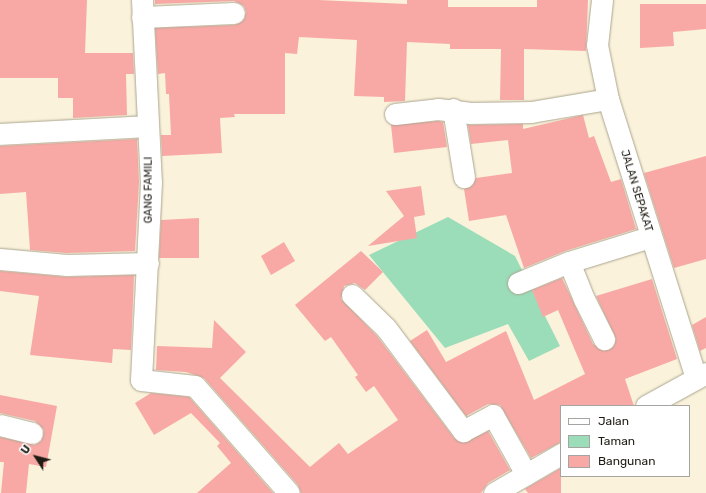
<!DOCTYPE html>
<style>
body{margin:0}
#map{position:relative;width:706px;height:493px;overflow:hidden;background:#faf2db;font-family:Rubik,sans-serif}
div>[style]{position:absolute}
.green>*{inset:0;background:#9addb8}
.building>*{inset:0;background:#f8a9a6}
.roads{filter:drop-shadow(0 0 1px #aca58f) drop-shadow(0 0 1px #aca58f)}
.street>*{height:21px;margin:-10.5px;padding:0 10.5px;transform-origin:10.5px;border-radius:10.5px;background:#fff}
span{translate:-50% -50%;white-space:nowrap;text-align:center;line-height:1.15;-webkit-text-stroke:4px #fff;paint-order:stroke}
.street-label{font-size:11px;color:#1e1b13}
.legend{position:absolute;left:560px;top:405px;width:130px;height:72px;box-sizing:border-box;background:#fff;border:1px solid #a5a4a1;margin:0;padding:5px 7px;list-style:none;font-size:12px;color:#1e1b13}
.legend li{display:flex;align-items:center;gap:8px;height:20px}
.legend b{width:20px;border:1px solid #a5a4a1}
.north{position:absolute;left:16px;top:437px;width:40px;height:40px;-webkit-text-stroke:3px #fff;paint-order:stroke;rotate:306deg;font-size:11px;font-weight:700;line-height:16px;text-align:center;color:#1e1b13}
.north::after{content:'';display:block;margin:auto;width:14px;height:18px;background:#1e1b13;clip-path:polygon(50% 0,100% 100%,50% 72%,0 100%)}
</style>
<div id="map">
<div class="green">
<div style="clip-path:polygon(448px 217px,515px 256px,560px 346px,529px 361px,508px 324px,445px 348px,369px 255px)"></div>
</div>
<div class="building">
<div style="clip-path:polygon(0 0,87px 0,85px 53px,133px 53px,134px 74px,126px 74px,127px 115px,73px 118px,73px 98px,58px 98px,58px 78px,0 78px)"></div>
<div style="clip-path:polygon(155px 0,318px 0,407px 4px,407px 0,448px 0,448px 7px,537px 7px,537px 0,588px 0,586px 51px,524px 49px,524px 100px,500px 100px,501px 49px,450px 49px,450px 44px,407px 42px,405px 101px,384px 102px,384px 97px,354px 96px,357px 40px,299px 37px,297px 54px,285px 53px,285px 114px,234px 114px,235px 117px,220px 118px,222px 153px,162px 156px,161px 135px,171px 135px,169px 94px,166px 94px,165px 73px,158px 74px,155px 28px,235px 25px,244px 19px,246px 12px,244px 6px,234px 1px,155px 4px)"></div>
<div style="clip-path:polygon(640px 4px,706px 4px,706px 29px,673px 32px,674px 46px,640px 48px)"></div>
<div style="clip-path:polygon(583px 115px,589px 138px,594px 136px,611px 182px,621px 179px,636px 229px,565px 251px,524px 268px,506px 215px,469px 221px,464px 189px,472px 186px,476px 178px,512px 173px,508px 140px,471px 144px,468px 125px,523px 124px,523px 129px)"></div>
<div style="clip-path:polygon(438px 121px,443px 122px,447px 147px,394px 153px,391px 125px)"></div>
<div style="clip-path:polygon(137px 139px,139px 182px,135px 251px,67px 253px,30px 250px,26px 192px,0 194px,0 146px)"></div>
<div style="clip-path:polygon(706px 156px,706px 259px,674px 268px,644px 173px)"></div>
<div style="clip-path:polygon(421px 186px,425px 215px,414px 217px,417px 238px,368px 246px,404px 216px,386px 191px)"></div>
<div style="clip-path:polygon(199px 218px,199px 258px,159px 258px,161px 220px)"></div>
<div style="clip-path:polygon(284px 242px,295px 261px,271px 275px,261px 256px)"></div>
<div style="clip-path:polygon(361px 251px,383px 272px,365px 290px,355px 283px,344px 286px,341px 299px,377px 336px,454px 438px,464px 443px,488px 431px,510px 470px,488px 483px,481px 493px,301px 493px,298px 485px,204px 378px,186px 372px,156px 370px,157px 346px,212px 348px,214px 320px,246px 352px,220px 378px,310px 467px,339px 443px,348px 454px,398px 420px,374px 386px,366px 392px,355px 377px,358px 375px,331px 337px,325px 341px,295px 305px)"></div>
<div style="clip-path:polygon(0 271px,67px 277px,134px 275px,131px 350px,113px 349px,112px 363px,30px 355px,39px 296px,0 291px)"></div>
<div style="clip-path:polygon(562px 278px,593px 344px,604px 351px,614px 346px,616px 339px,596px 296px,652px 279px,677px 359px,625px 379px,634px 406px,561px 406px,561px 442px,531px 458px,500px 405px,488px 404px,466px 416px,410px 341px,427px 330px,446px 362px,506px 331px,534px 400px,585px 374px,558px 310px,543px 317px,532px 290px)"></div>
<div style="clip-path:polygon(706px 317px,706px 348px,700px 351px,692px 325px)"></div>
<div style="clip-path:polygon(151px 393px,189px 397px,273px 493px,197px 493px,231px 463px,217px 446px,220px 443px,191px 413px,154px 435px,135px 403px)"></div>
<div style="clip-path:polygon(0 395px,57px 406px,46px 467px,29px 464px,26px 493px,1px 493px,4px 462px,0 462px,0 437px,35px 445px,41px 441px,44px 430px,35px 421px,0 413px)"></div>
<div style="clip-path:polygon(561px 468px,561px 493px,528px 493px,525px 489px)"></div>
</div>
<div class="roads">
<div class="street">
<div style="left:142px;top:0;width:182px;rotate:87.2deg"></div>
<div style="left:151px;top:182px;width:198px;rotate:92.9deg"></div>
<div style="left:141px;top:380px;width:54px;rotate:6.3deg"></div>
<div style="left:195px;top:386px;width:142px;rotate:48.7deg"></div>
<div style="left:602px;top:0;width:45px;rotate:96.3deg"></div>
<div style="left:597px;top:45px;width:55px;rotate:78.5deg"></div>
<div style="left:608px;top:99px;width:293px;rotate:72.5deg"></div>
<div style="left:142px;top:17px;width:92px;rotate:-2.5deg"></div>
<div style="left:453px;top:109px;width:69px;rotate:80.8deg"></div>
<div style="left:395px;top:114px;width:43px;rotate:-6.6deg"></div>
<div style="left:438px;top:109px;width:31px;rotate:7deg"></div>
<div style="left:469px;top:113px;width:62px;rotate:-0.9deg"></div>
<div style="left:531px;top:112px;width:78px;rotate:-9.6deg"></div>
<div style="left:0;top:134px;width:148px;rotate:-3.1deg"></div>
<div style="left:0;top:259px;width:67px;rotate:5.1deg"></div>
<div style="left:67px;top:265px;width:81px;rotate:-1.4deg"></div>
<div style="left:569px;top:262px;width:40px;rotate:68deg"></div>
<div style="left:584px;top:299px;width:45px;rotate:63.4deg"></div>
<div style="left:518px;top:283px;width:55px;rotate:-22.4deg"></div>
<div style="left:569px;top:262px;width:85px;rotate:-17.2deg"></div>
<div style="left:352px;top:295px;width:47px;rotate:44.1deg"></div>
<div style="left:386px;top:328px;width:129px;rotate:53.2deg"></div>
<div style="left:463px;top:431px;width:34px;rotate:-28deg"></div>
<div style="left:493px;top:415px;width:68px;rotate:60.8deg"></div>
<div style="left:646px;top:406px;width:68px;rotate:-28.8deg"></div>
<div style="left:0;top:425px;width:33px;rotate:14deg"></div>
<div style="left:494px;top:493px;width:78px;rotate:-30.2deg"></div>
</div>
</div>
<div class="street-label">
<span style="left:149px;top:190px;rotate:-90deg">GANG FAMILI</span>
<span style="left:636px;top:191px;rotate:73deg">JALAN SEPAKAT</span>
</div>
<ul class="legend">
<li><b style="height:5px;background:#fff"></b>Jalan</li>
<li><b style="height:11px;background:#9addb8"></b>Taman</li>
<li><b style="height:11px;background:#f8a9a6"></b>Bangunan</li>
</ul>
<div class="north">U</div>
</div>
